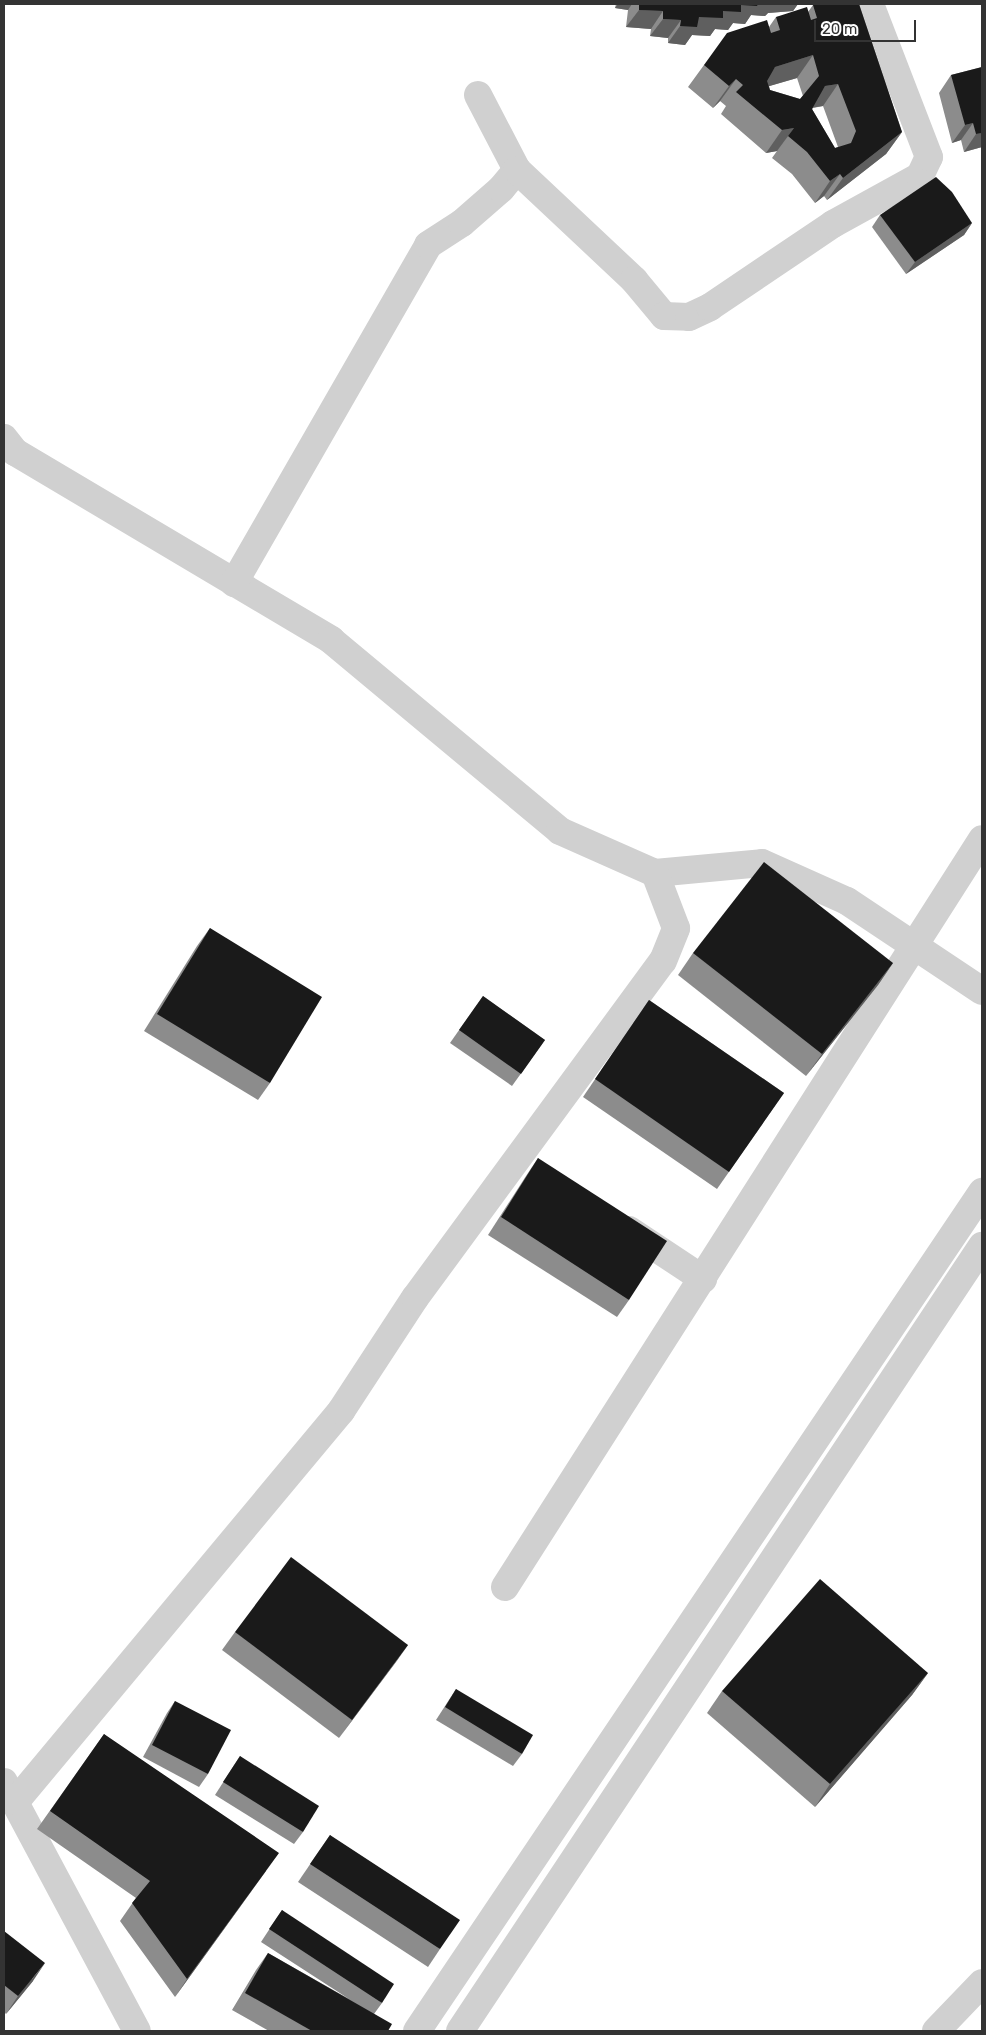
<!DOCTYPE html>
<style>
body{margin:0}
#map{position:relative;width:986px;height:2035px;overflow:hidden;background:#fff;font-family:Rubik,sans-serif}
div>[style]{position:absolute}
.street>*{height:28px;margin:-14px;padding:0 14px;transform-origin:14px;border-radius:14px;background:#d0d0d0}
.wall>*{inset:0;background:#8c8c8c}
.shaded-wall>*{inset:0;background:#5f5f5f}
.building>*{inset:0;background:#1a1a1a}
span{translate:-50% -50%;white-space:nowrap;text-align:center;line-height:1.15;-webkit-text-stroke:5px #fff;paint-order:stroke}
.frame{position:absolute;inset:0;border:5px solid #333;pointer-events:none}
.scale{position:absolute;left:814px;top:20px;width:102px;height:22px;box-sizing:border-box;border:2px solid #333;border-top:0;padding-left:6px;font-size:15px;line-height:18px;white-space:nowrap;color:#333;-webkit-text-stroke:4px #fff;paint-order:stroke}
</style>
<div id="map">
<div class="street">
<div style="left:478px;top:95px;width:85px;rotate:62.5deg"></div>
<div style="left:4px;top:438px;width:18px;rotate:52deg"></div>
<div style="left:15px;top:452px;width:368px;rotate:30.7deg"></div>
<div style="left:331px;top:640px;width:298px;rotate:39.8deg"></div>
<div style="left:560px;top:831px;width:104px;rotate:23.9deg"></div>
<div style="left:655px;top:873px;width:107px;rotate:-5.3deg"></div>
<div style="left:762px;top:863px;width:93px;rotate:24.1deg"></div>
<div style="left:847px;top:901px;width:162px;rotate:33.7deg"></div>
<div style="left:234px;top:583px;width:390px;rotate:-60.1deg"></div>
<div style="left:428px;top:245px;width:40px;rotate:-32.9deg"></div>
<div style="left:462px;top:223px;width:52px;rotate:-41.1deg"></div>
<div style="left:501px;top:189px;width:25px;rotate:-50deg"></div>
<div style="left:517px;top:170px;width:161px;rotate:43.2deg"></div>
<div style="left:634px;top:280px;width:47px;rotate:50.2deg"></div>
<div style="left:664px;top:316px;width:25px;rotate:2deg"></div>
<div style="left:689px;top:317px;width:23px;rotate:-25deg"></div>
<div style="left:710px;top:307px;width:148px;rotate:-34deg"></div>
<div style="left:833px;top:224px;width:99px;rotate:-28.9deg"></div>
<div style="left:920px;top:176px;width:21px;rotate:-65deg"></div>
<div style="left:929px;top:157px;width:164px;rotate:-111.1deg"></div>
<div style="left:629px;top:1230px;width:89px;rotate:33.5deg"></div>
<div style="left:505px;top:1587px;width:887px;rotate:-57.47deg"></div>
<div style="left:4px;top:1782px;width:282px;rotate:61.9deg"></div>
<div style="left:16px;top:1801px;width:508px;rotate:-50.19deg"></div>
<div style="left:341px;top:1411px;width:135px;rotate:-56.8deg"></div>
<div style="left:415px;top:1298px;width:418px;rotate:-53.7deg"></div>
<div style="left:663px;top:961px;width:35px;rotate:-68deg"></div>
<div style="left:676px;top:928px;width:59px;rotate:-110.9deg"></div>
<div style="left:417px;top:2031px;width:1012px;rotate:-56.04deg"></div>
<div style="left:460px;top:2031px;width:943px;rotate:-56.38deg"></div>
<div style="left:936px;top:2031px;width:66px;rotate:-46.2deg"></div>
</div>
<div class="wall">
<div style="clip-path:polygon(616px 4px,798px 4px,793px 11px,768px 13px,765px 16px,751px 15px,745px 24px,733px 23px,728px 30px,715px 29px,710px 36px,692px 35px,685px 45px,668px 43px,668px 38px,650px 36px,651px 29px,626px 27px,628px 10px,615px 8px)"></div>
<div style="clip-path:polygon(evenodd,816px 4px,859px 4px,902px 132px,886px 154px,827px 200px,824px 196px,815px 203px,792px 174px,772px 158px,777px 151px,766px 153px,721px 114px,726px 106px,720px 101px,713px 108px,688px 87px,704px 65px,769px 27px,776px 17px,808px 12px,813px 5px,816px 4px,797px 78px,803px 96px,800px 99px,770px 90px,769px 86px,797px 78px,816px 4px,823px 106px,838px 147px,835px 148px,812px 109px,813px 108px,823px 106px)"></div>
<div style="clip-path:polygon(982px 67px,982px 147px,964px 152px,961px 140px,952px 143px,939px 93px,951px 75px)"></div>
<div style="clip-path:polygon(880px 215px,972px 223px,964px 235px,906px 274px,872px 227px)"></div>
<div style="clip-path:polygon(210px 928px,270px 1083px,258px 1100px,144px 1031px,197px 946px)"></div>
<div style="clip-path:polygon(693px 953px,893px 963px,878px 985px,806px 1076px,678px 975px)"></div>
<div style="clip-path:polygon(483px 996px,545px 1040px,512px 1086px,450px 1043px)"></div>
<div style="clip-path:polygon(649px 1000px,784px 1093px,717px 1189px,583px 1097px)"></div>
<div style="clip-path:polygon(538px 1158px,629px 1300px,617px 1317px,488px 1235px,526px 1176px)"></div>
<div style="clip-path:polygon(235px 1632px,408px 1645px,339px 1738px,222px 1650px)"></div>
<div style="clip-path:polygon(928px 1673px,912px 1695px,815px 1807px,707px 1713px,722px 1691px)"></div>
<div style="clip-path:polygon(456px 1689px,522px 1754px,513px 1766px,436px 1720px)"></div>
<div style="clip-path:polygon(175px 1701px,208px 1774px,199px 1787px,143px 1757px,167px 1713px)"></div>
<div style="clip-path:polygon(104px 1734px,266px 1871px,175px 1997px,120px 1921px,136px 1898px,37px 1829px)"></div>
<div style="clip-path:polygon(240px 1756px,303px 1832px,294px 1844px,215px 1795px)"></div>
<div style="clip-path:polygon(330px 1835px,440px 1949px,428px 1967px,298px 1882px)"></div>
<div style="clip-path:polygon(282px 1910px,382px 2003px,374px 2014px,388px 2031px,269px 2031px,232px 2010px,256px 1970px,268px 1953px,349px 1999px,261px 1942px)"></div>
<div style="clip-path:polygon(4px 1931px,33px 1981px,6px 2014px,4px 2012px)"></div>
</div>
<div class="shaded-wall">
<div style="clip-path:polygon(618px 4px,632px 4px,628px 10px,615px 8px)"></div>
<div style="clip-path:polygon(754px 4px,798px 4px,793px 11px,768px 13px,765px 16px,751px 15px,745px 24px,733px 23px,728px 30px,715px 29px,710px 36px,692px 35px,685px 45px,668px 43px,680px 26px,699px 17px,741px 5px)"></div>
<div style="clip-path:polygon(639px 10px,663px 11px,651px 29px,626px 27px)"></div>
<div style="clip-path:polygon(663px 19px,681px 20px,668px 38px,650px 36px)"></div>
<div style="clip-path:polygon(813px 55px,797px 78px,759px 89px,775px 67px)"></div>
<div style="clip-path:polygon(736px 79px,720px 101px,713px 108px,729px 86px)"></div>
<div style="clip-path:polygon(838px 84px,823px 106px,810px 108px,825px 86px)"></div>
<div style="clip-path:polygon(973px 123px,961px 140px,952px 143px,965px 125px)"></div>
<div style="clip-path:polygon(794px 128px,777px 151px,766px 153px,782px 130px)"></div>
<div style="clip-path:polygon(902px 132px,886px 154px,827px 200px,843px 178px)"></div>
<div style="clip-path:polygon(982px 133px,982px 147px,964px 152px,976px 134px)"></div>
<div style="clip-path:polygon(840px 174px,824px 196px,815px 203px,830px 181px)"></div>
<div style="clip-path:polygon(972px 223px,964px 235px,906px 274px,915px 262px)"></div>
<div style="clip-path:polygon(893px 963px,878px 985px,806px 1076px,822px 1054px)"></div>
<div style="clip-path:polygon(408px 1645px,396px 1662px,339px 1738px,352px 1720px)"></div>
<div style="clip-path:polygon(928px 1673px,912px 1695px,815px 1807px,830px 1784px)"></div>
<div style="clip-path:polygon(279px 1853px,175px 1997px,187px 1979px)"></div>
<div style="clip-path:polygon(45px 1963px,33px 1981px,6px 2014px,18px 1996px)"></div>
</div>
<div class="building">
<div style="clip-path:polygon(639px 4px,758px 4px,757px 6px,741px 5px,741px 12px,723px 11px,723px 18px,699px 17px,697px 27px,680px 26px,681px 20px,663px 19px,663px 11px,639px 10px)"></div>
<div style="clip-path:polygon(evenodd,818px 4px,859px 4px,902px 132px,843px 178px,840px 174px,830px 181px,807px 152px,788px 136px,794px 128px,782px 130px,736px 92px,743px 85px,736px 79px,729px 86px,704px 65px,727px 33px,767px 20px,771px 33px,780px 30px,776px 17px,807px 7px,811px 20px,817px 18px,813px 5px,818px 4px,813px 55px,819px 76px,800px 99px,770px 90px,767px 81px,775px 67px,813px 55px,818px 4px,838px 84px,856px 131px,851px 143px,835px 148px,812px 109px,825px 86px,838px 84px)"></div>
<div style="clip-path:polygon(982px 67px,982px 133px,976px 134px,973px 123px,965px 125px,951px 75px)"></div>
<div style="clip-path:polygon(936px 177px,952px 192px,972px 223px,915px 262px,880px 215px)"></div>
<div style="clip-path:polygon(764px 862px,893px 963px,822px 1054px,693px 953px)"></div>
<div style="clip-path:polygon(210px 928px,322px 997px,270px 1083px,157px 1014px)"></div>
<div style="clip-path:polygon(483px 996px,545px 1040px,521px 1074px,459px 1030px)"></div>
<div style="clip-path:polygon(649px 1000px,784px 1093px,729px 1172px,595px 1079px)"></div>
<div style="clip-path:polygon(538px 1158px,667px 1241px,629px 1300px,501px 1217px)"></div>
<div style="clip-path:polygon(291px 1557px,408px 1645px,352px 1720px,235px 1632px)"></div>
<div style="clip-path:polygon(820px 1579px,928px 1673px,830px 1784px,722px 1691px)"></div>
<div style="clip-path:polygon(456px 1689px,533px 1735px,522px 1754px,445px 1707px)"></div>
<div style="clip-path:polygon(175px 1701px,231px 1730px,208px 1774px,152px 1745px)"></div>
<div style="clip-path:polygon(104px 1734px,279px 1853px,187px 1979px,132px 1903px,150px 1881px,50px 1811px)"></div>
<div style="clip-path:polygon(240px 1756px,319px 1806px,303px 1832px,223px 1782px)"></div>
<div style="clip-path:polygon(330px 1835px,460px 1920px,440px 1949px,310px 1864px)"></div>
<div style="clip-path:polygon(282px 1910px,394px 1984px,382px 2003px,269px 1929px)"></div>
<div style="clip-path:polygon(4px 1931px,45px 1963px,18px 1996px,4px 1985px)"></div>
<div style="clip-path:polygon(268px 1953px,392px 2024px,388px 2031px,312px 2031px,245px 1993px)"></div>
</div>
<div class="frame"></div>
<div class="scale">20 m</div>
</div>
